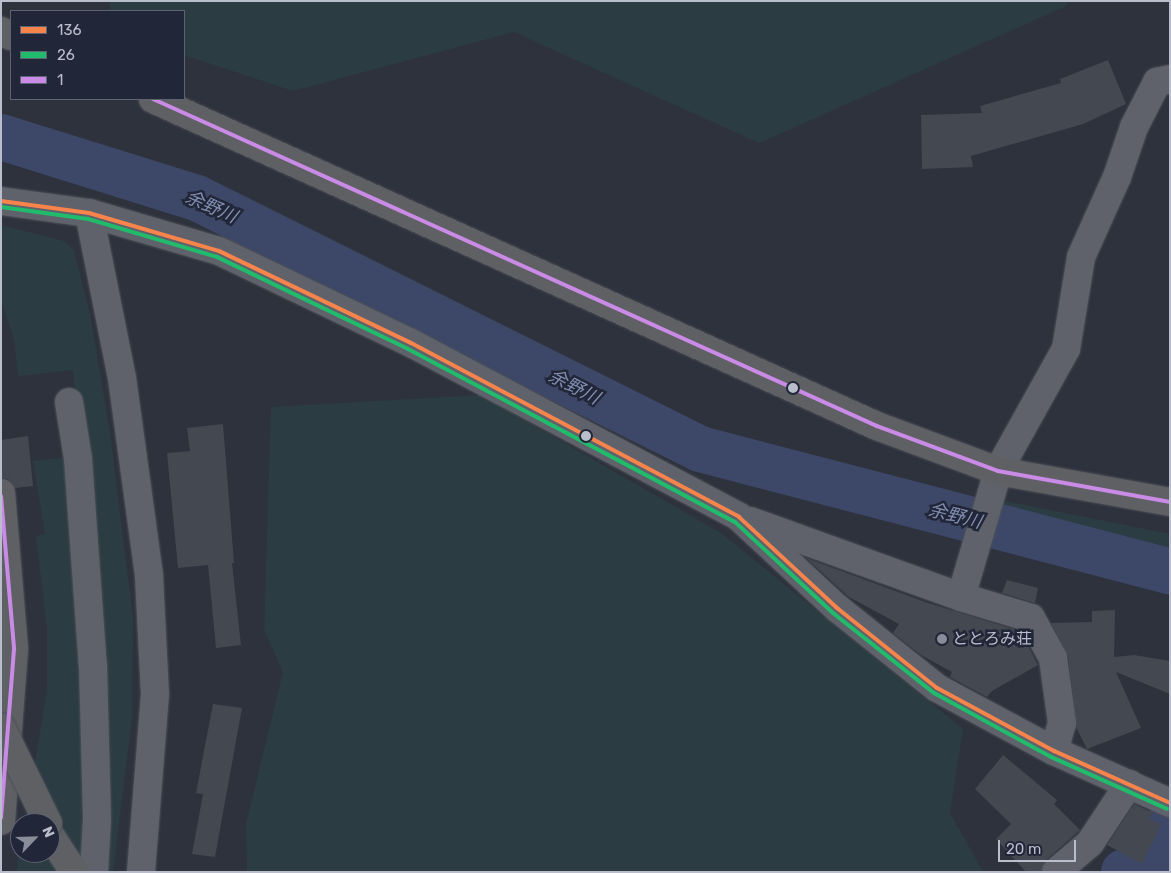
<!DOCTYPE html>
<meta charset="utf-8">
<style>
body{margin:0}
#map{position:relative;width:1171px;height:873px;overflow:hidden;background:#2e323d;font-family:Rubik,"Noto Sans JP",sans-serif}
div>[style]{position:absolute}
.green>*{inset:0;background:#2b3c43}
.river>*{height:46px;margin:-23px;padding:0 23px;transform-origin:23px;border-radius:23px;background:#3d4868}
.building>*{inset:0;background:#444851}
.roads{filter:drop-shadow(0 0 1px #4c4f57) drop-shadow(0 0 1px #4c4f57)}
.minor>*{height:28px;margin:-14px;padding:0 14px;transform-origin:14px;border-radius:14px;background:#5f626a}
.highway>*{height:28px;margin:-14px;padding:0 14px;transform-origin:14px;border-radius:14px;background:#5f6064}
.bridges{filter:drop-shadow(0 0 1px #4b4e59) drop-shadow(0 0 1px #4b4e59)}
.highway-bridge>*{height:28px;margin:-14px;padding:0 14px;transform-origin:14px;border-radius:14px;background:#5f6064}
.bus-1>*{height:4px;margin:-2px;padding:0 2px;transform-origin:2px;border-radius:2px;background:#f8844c}
.bus-2>*{height:4px;margin:-2px;padding:0 2px;transform-origin:2px;border-radius:2px;background:#20bc6c}
.bus-3>*{height:4px;margin:-2px;padding:0 2px;transform-origin:2px;border-radius:2px;background:#ca8be6}
.dots>*{width:14px;height:14px;translate:-50% -50%;box-sizing:border-box;border:2px solid #212738;border-radius:50%}
span{translate:-50% -50%;white-space:nowrap;text-align:center;line-height:1.15;-webkit-text-stroke:5px #212738;paint-order:stroke}
.poi-label{font-size:16px;color:#babecc}
.left{translate:0 -50%;text-align:left}
.water-label{font-size:18px;color:#838fb2;font-style:italic}
.frame{position:absolute;inset:0;border:2px solid #babecc;pointer-events:none}
.legend{position:absolute;left:10px;top:10px;width:175px;height:90px;box-sizing:border-box;background:#212738;border:1px solid #5e6373;margin:0;padding:6px 9px;list-style:none;font-size:15px;color:#babecc}
.legend li{display:flex;align-items:center;gap:10px;height:25px}
.legend b{width:25px;border:1px solid #5e6373}
.north{position:absolute;left:10px;top:813px;width:50px;height:50px;box-sizing:border-box;background:#212738;border:1px solid #5e6373;border-radius:50%;rotate:66deg;font-size:14px;font-weight:700;line-height:20px;text-align:center;color:#babecc}
.north::after{content:'';display:block;margin:auto;width:18px;height:22px;background:#898d9a;clip-path:polygon(50% 0,100% 100%,50% 72%,0 100%)}
.scale{position:absolute;left:998px;top:840px;width:78px;height:22px;box-sizing:border-box;border:2px solid #babecc;border-top:0;padding-left:6px;font-size:15px;line-height:18px;white-space:nowrap;color:#babecc;-webkit-text-stroke:4px #212738;paint-order:stroke}
</style>
<div id="map">
<div class="green">
<div style="clip-path:polygon(109px 1px,1070px 1px,1064px 7px,759px 143px,514px 32px,293px 91px,184px 55px,184px 11px,111px 11px)"></div>
<div style="clip-path:polygon(1px 225px,64px 241px,74px 251px,90px 314px,110px 432px,133px 619px,132px 718px,113px 872px,103px 872px,85px 479px,73px 370px,18px 376px,14px 339px,1px 300px)"></div>
<div style="clip-path:polygon(481px 395px,721px 533px,963px 729px,950px 813px,983px 872px,247px 872px,246px 824px,283px 672px,264px 630px,271px 407px)"></div>
<div style="clip-path:polygon(69px 457px,90px 721px,88px 872px,16px 872px,20px 849px,20px 853px,50px 853px,50px 823px,25px 823px,47px 690px,47px 629px,36px 536px,45px 534px,33px 461px)"></div>
<div style="clip-path:polygon(1000px 500px,1170px 534px,1170px 548px,1024px 530px,992px 522px)"></div>
</div>
<div class="river">
<div style="left:1px;top:137px;width:205px;rotate:17.3deg"></div>
<div style="left:197px;top:198px;width:562px;rotate:26.52deg"></div>
<div style="left:700px;top:449px;width:486px;rotate:14.6deg"></div>
<div style="left:1124px;top:872px;width:35px;rotate:-18deg"></div>
<div style="left:1157px;top:861px;width:35px;rotate:-75deg"></div>
</div>
<div class="building">
<div style="clip-path:polygon(1108px 60px,1126px 104px,1083px 124px,971px 156px,973px 167px,922px 169px,921px 115px,982px 113px,980px 106px,1061px 83px,1060px 79px)"></div>
<div style="clip-path:polygon(223px 424px,234px 563px,232px 563px,241px 645px,216px 648px,208px 565px,178px 568px,167px 453px,190px 451px,187px 428px)"></div>
<div style="clip-path:polygon(28px 436px,33px 486px,15px 488px,8px 479px,1px 478px,1px 440px)"></div>
<div style="clip-path:polygon(806px 558px,928px 603px,1020px 631px,1038px 665px,992px 691px,987px 697px,950px 677px,952px 672px,921px 655px,893px 633px,899px 624px,849px 597px)"></div>
<div style="clip-path:polygon(1007px 580px,1038px 588px,1035px 603px,1002px 593px)"></div>
<div style="clip-path:polygon(1115px 610px,1114px 657px,1134px 655px,1170px 661px,1170px 694px,1116px 672px,1141px 728px,1087px 749px,1077px 729px,1068px 656px,1051px 623px,1092px 622px,1092px 611px)"></div>
<div style="clip-path:polygon(213px 704px,242px 708px,215px 857px,192px 854px,203px 794px,196px 793px)"></div>
<div style="clip-path:polygon(1003px 755px,1057px 800px,1054px 804px,1080px 830px,1046px 860px,1041px 872px,1026px 872px,996px 839px,1011px 824px,975px 789px)"></div>
<div style="clip-path:polygon(1134px 804px,1153px 813px,1149px 819px,1161px 824px,1142px 864px,1107px 845px)"></div>
</div>
<div class="roads">
<div class="minor">
<div style="left:1px;top:201px;width:89px;rotate:7.8deg"></div>
<div style="left:89px;top:213px;width:135px;rotate:16.3deg"></div>
<div style="left:219px;top:251px;width:213px;rotate:25.6deg"></div>
<div style="left:411px;top:343px;width:371px;rotate:27.9deg"></div>
<div style="left:739px;top:517px;width:134px;rotate:42.9deg"></div>
<div style="left:837px;top:608px;width:128px;rotate:38.7deg"></div>
<div style="left:937px;top:688px;width:133px;rotate:28.3deg"></div>
<div style="left:1054px;top:751px;width:127px;rotate:24.1deg"></div>
<div style="left:89px;top:213px;width:168px;rotate:78.7deg"></div>
<div style="left:122px;top:378px;width:200px;rotate:82.2deg"></div>
<div style="left:149px;top:576px;width:118px;rotate:87.1deg"></div>
<div style="left:155px;top:694px;width:179px;rotate:94.5deg"></div>
<div style="left:69px;top:402px;width:58px;rotate:81deg"></div>
<div style="left:78px;top:459px;width:208px;rotate:85.9deg"></div>
<div style="left:93px;top:666px;width:153px;rotate:88.5deg"></div>
<div style="left:97px;top:819px;width:53px;rotate:93.2deg"></div>
<div style="left:750px;top:521px;width:224px;rotate:19.8deg"></div>
<div style="left:961px;top:597px;width:73px;rotate:16.7deg"></div>
<div style="left:1031px;top:618px;width:46px;rotate:61.2deg"></div>
<div style="left:1053px;top:658px;width:66px;rotate:82.1deg"></div>
<div style="left:1062px;top:723px;width:29px;rotate:106deg"></div>
<div style="left:961px;top:597px;width:131px;rotate:-73.6deg"></div>
<div style="left:998px;top:471px;width:140px;rotate:-60.9deg"></div>
<div style="left:1066px;top:349px;width:93px;rotate:-80.7deg"></div>
<div style="left:1081px;top:257px;width:88px;rotate:-65.8deg"></div>
<div style="left:1117px;top:177px;width:53px;rotate:-71.2deg"></div>
<div style="left:1134px;top:127px;width:51px;rotate:-62.9deg"></div>
<div style="left:1157px;top:82px;width:13px;rotate:-13deg"></div>
<div style="left:1056px;top:872px;width:45px;rotate:-40.5deg"></div>
<div style="left:1090px;top:843px;width:71px;rotate:-56.5deg"></div>
</div>
<div class="highway">
<div style="left:1px;top:31px;width:11px;rotate:27deg"></div>
<div style="left:153px;top:99px;width:794px;rotate:24.31deg"></div>
<div style="left:877px;top:426px;width:129px;rotate:20.4deg"></div>
<div style="left:998px;top:471px;width:175px;rotate:10.2deg"></div>
<div style="left:1px;top:493px;width:157px;rotate:85.2deg"></div>
<div style="left:14px;top:649px;width:172px;rotate:94.3deg"></div>
<div style="left:50px;top:835px;width:44px;rotate:57deg"></div>
</div>
</div>
<div class="bridges">
<div class="highway-bridge">
<div style="left:1px;top:727px;width:107px;rotate:63.9deg"></div>
</div>
</div>
<div class="bus-1">
<div style="left:1px;top:201px;width:89px;rotate:7.8deg"></div>
<div style="left:89px;top:213px;width:135px;rotate:16.3deg"></div>
<div style="left:219px;top:251px;width:213px;rotate:25.6deg"></div>
<div style="left:411px;top:343px;width:371px;rotate:27.9deg"></div>
<div style="left:739px;top:517px;width:134px;rotate:42.9deg"></div>
<div style="left:837px;top:608px;width:128px;rotate:38.7deg"></div>
<div style="left:937px;top:688px;width:133px;rotate:28.3deg"></div>
<div style="left:1054px;top:751px;width:127px;rotate:24.1deg"></div>
</div>
<div class="bus-2">
<div style="left:1px;top:207px;width:88px;rotate:7.9deg"></div>
<div style="left:88px;top:219px;width:134px;rotate:16.4deg"></div>
<div style="left:217px;top:257px;width:212px;rotate:25.7deg"></div>
<div style="left:408px;top:349px;width:370px;rotate:27.9deg"></div>
<div style="left:735px;top:522px;width:134px;rotate:42.9deg"></div>
<div style="left:833px;top:613px;width:129px;rotate:38.4deg"></div>
<div style="left:934px;top:693px;width:133px;rotate:28.7deg"></div>
<div style="left:1051px;top:757px;width:127px;rotate:24.1deg"></div>
</div>
<div class="bus-3">
<div style="left:153px;top:99px;width:794px;rotate:24.31deg"></div>
<div style="left:877px;top:426px;width:129px;rotate:20.4deg"></div>
<div style="left:998px;top:471px;width:175px;rotate:10.2deg"></div>
<div style="left:1px;top:496px;width:154px;rotate:85.1deg"></div>
<div style="left:14px;top:649px;width:169px;rotate:94.4deg"></div>
</div>
<div class="dots">
<div style="left:793px;top:388px;background:#babecc"></div>
<div style="left:586px;top:436px;background:#babecc"></div>
<div style="left:942px;top:639px;background:#898d9a"></div>
</div>
<div class="poi-label">
<span class="left" style="left:952px;top:639px">ととろみ荘</span>
</div>
<div class="water-label">
<span style="left:211px;top:207px;rotate:24deg">余野川</span>
<span style="left:574px;top:387px;rotate:27deg">余野川</span>
<span style="left:955px;top:516px;rotate:14deg">余野川</span>
</div>
<div class="frame"></div>
<ul class="legend">
<li><b style="height:6px;background:#f8844c"></b>136</li>
<li><b style="height:6px;background:#20bc6c"></b>26</li>
<li><b style="height:6px;background:#ca8be6"></b>1</li>
</ul>
<div class="north">N</div>
<div class="scale">20 m</div>
</div>
